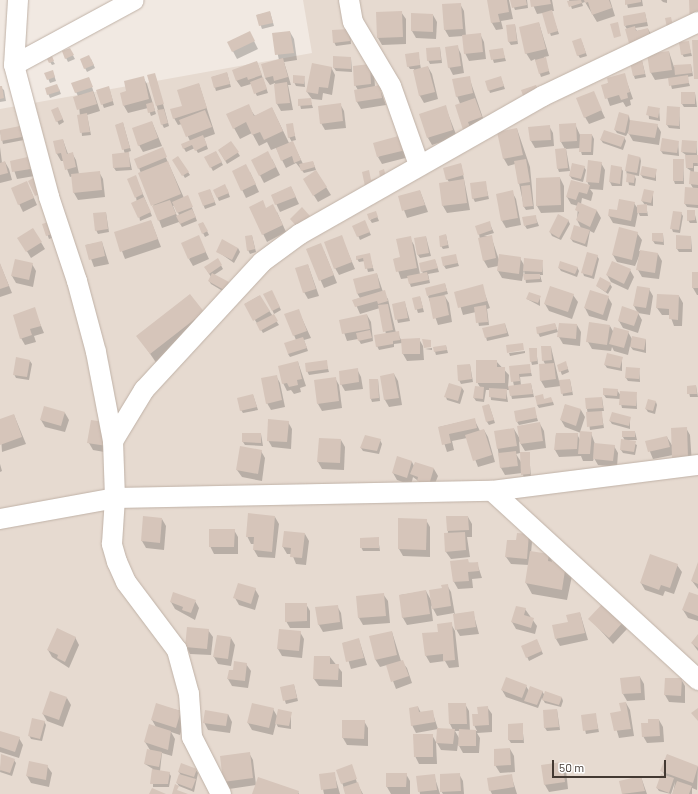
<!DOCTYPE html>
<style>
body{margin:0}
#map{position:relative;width:698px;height:794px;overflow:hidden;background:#f1e9e2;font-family:Barlow,sans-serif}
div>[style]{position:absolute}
.residential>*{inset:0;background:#e6dad0}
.shadow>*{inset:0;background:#0003}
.building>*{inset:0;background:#d6c5ba}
.roads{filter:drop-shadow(0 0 1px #c0b2a7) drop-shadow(0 0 1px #c0b2a7)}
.minor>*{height:20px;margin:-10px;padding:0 10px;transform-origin:10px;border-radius:10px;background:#fff}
span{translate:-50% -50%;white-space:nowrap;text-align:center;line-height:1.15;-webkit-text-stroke:3.5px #fff;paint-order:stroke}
.scale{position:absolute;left:552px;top:760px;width:114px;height:18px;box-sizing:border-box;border:2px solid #433932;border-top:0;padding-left:5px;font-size:12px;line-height:14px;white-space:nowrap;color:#433932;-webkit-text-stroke:3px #fff;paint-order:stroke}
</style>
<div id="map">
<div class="residential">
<div style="clip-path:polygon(303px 0,698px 0,698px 794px,0 794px,0 109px,312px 53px)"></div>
</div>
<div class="shadow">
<div style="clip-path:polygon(488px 0,509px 0,513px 19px,501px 21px,503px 29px,496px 30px,492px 23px)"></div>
<div style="clip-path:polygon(511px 0,527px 0,528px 8px,515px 10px)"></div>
<div style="clip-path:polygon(531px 0,552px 0,554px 11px,551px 11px,559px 34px,551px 36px,543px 13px,537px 14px)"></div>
<div style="clip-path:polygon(569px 0,610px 0,615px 16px,597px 22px,585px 2px,582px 3px,583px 6px,572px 9px)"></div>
<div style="clip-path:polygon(626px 0,642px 0,643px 6px,628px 8px)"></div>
<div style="clip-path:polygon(661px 0,667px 0,667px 3px,663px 2px)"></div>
<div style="clip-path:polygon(460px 4px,464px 11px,466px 36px,480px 34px,484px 42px,486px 59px,469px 61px,465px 53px,463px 36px,449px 37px,445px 30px)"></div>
<div style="clip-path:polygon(270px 12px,274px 26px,262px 29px,257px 15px)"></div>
<div style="clip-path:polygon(401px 12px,406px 19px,406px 44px,382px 45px,378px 38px)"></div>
<div style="clip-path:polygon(645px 13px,648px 26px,635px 28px,637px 31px,648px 29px,652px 36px,627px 29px,625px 26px)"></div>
<div style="clip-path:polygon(412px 14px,433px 15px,437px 22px,436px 39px,416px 38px,412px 31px)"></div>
<div style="clip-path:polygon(539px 23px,549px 56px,544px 57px,550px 74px,541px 77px,535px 59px,531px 61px,526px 53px)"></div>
<div style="clip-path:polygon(515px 25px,518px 44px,511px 45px,509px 42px)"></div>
<div style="clip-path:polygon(290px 32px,294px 39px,297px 60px,284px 62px,291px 85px,288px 85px,293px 110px,281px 111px,277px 104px,275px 83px,270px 85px,265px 78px,279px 60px,273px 34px)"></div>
<div style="clip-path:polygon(350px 33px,351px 44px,336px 46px,334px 42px)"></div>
<div style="clip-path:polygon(253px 39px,258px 49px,237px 59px,228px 42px)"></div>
<div style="clip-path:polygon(582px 42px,587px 56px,580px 58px,578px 55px)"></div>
<div style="clip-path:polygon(688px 42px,692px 56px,684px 57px,682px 54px)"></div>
<div style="clip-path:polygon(457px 46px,461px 54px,464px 73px,453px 75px,449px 67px)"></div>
<div style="clip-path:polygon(440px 48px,442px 63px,430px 64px,428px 60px)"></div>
<div style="clip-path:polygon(502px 49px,506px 61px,494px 63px,490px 51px)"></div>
<div style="clip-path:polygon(63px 52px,71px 52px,75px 59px,68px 62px)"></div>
<div style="clip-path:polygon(669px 52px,674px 67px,691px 65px,693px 76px,687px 77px,690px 86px,672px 89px,669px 78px,655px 80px,651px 73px,649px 55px)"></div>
<div style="clip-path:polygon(418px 53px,421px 69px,428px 67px,432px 74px,438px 99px,424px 103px,420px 96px,414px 69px,410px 69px,408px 66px)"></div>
<div style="clip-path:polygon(351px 58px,352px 72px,336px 71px,334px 68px)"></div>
<div style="clip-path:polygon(91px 59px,95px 68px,87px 72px,85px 68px)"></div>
<div style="clip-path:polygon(53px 61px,55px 64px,52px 65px,50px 62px)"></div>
<div style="clip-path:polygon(642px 61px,646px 77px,635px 79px,634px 76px)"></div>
<div style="clip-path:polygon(257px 62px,268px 93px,257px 96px,251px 84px,241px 87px,236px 80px)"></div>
<div style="clip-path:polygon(370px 65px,374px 72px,375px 87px,379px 86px,386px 105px,361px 109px,357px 102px,355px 91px,358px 90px,355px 85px)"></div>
<div style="clip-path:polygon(331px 67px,335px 75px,332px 95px,323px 93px,322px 100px,312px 99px,307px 92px)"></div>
<div style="clip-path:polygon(227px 73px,231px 87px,216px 91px,212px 77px)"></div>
<div style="clip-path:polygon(46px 74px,54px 75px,56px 81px,50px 83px)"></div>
<div style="clip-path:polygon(624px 74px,633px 99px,630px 100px,631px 105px,626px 107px,623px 102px,610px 106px,603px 86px)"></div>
<div style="clip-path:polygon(148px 76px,156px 78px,169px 126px,164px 128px,162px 124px)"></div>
<div style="clip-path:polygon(143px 77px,147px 84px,156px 114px,151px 116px,148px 108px,128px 113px,124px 106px,128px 92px)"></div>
<div style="clip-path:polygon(304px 77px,305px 87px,296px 86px,294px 82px)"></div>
<div style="clip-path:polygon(469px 77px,485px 124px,475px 141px,457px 96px)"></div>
<div style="clip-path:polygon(89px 78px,100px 111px,87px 115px,91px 135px,82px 136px,78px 96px,72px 84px)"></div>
<div style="clip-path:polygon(501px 78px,505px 89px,490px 93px,489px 90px)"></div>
<div style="clip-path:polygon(199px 84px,215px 134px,204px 138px,208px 149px,198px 153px,195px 148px,186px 152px,182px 145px,190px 141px,182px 124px,178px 125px,174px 118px)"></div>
<div style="clip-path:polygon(0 87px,4px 90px,6px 101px,0 102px)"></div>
<div style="clip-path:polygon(46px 89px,59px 89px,61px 94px,50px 98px)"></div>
<div style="clip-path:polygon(97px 91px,110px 91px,114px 105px,104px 108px)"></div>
<div style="clip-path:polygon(593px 92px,605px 118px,589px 124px,585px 117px)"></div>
<div style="clip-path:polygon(695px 93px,697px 107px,684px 107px,682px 104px)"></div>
<div style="clip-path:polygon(310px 99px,313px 108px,301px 109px,299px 100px)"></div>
<div style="clip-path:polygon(340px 104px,344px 111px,346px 128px,325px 130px,321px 123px)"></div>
<div style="clip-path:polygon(248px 106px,255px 116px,272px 108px,289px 143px,292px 142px,289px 137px,292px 124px,296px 140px,292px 141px,303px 164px,313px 162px,316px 170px,304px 173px,296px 163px,286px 168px,276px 148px,271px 150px,267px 142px,259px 146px,252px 133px,240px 139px,234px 128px)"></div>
<div style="clip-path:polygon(445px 106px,457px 137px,432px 145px,428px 138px)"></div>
<div style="clip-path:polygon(648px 107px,659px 109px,660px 121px,649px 119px)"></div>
<div style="clip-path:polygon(679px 108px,680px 129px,669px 128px,667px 125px)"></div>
<div style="clip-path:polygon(52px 110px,59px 111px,64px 122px,59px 125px)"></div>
<div style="clip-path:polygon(619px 114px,629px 116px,630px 121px,657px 125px,661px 132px,659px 145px,633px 141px,629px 134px,630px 129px,626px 136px,617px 133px,615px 130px)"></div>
<div style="clip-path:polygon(152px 122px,162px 146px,143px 152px,139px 145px)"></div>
<div style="clip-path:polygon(123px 123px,131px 151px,128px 152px,132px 170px,116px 171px,114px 168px,125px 154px,116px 125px)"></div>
<div style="clip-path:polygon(575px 124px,580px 135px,592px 135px,594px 139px,593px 155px,582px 155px,580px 148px,566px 149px,570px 171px,559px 172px,558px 169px,565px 149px,561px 142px)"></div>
<div style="clip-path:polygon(549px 126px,553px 133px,554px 146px,535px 148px,531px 141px,529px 128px)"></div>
<div style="clip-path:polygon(20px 127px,24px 140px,3px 144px,0 131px)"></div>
<div style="clip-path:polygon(517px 129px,530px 167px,534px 209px,526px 210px,524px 207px,515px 164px,508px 166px,504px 159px,498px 133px)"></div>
<div style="clip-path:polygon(402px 136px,409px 157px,382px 164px,378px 157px)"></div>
<div style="clip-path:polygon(624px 137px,626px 141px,623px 150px,603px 143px,601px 140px)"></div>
<div style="clip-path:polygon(63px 140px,68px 154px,72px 153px,76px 160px,79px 174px,99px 172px,103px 179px,105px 197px,78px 200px,74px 193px,73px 176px,70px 177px,64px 161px,61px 161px,57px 154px,54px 142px)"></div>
<div style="clip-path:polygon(678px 141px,679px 156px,663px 154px,661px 151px)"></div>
<div style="clip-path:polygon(231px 142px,240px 156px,227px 164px,219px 150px)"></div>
<div style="clip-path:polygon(696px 142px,698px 166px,694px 166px,694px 172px,698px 173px,698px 208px,687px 207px,685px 204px,693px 188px,690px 183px,691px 171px,687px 168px,686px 155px,682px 152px)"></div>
<div style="clip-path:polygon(0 147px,2px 163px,5px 162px,9px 169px,12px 180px,0 183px)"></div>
<div style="clip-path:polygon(evenodd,162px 149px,184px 198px,189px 200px,197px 221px,182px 227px,179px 222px,162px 228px,139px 168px,162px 149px,175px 205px,179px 215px,177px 216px,173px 206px,175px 205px)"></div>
<div style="clip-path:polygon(216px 152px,223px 165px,213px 171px,206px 158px)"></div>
<div style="clip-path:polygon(178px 157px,190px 175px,185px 178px,174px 160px)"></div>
<div style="clip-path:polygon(640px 157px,641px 161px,639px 176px,634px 175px,636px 179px,635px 186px,629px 185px,626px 170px)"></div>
<div style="clip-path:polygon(272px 159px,280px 175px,264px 183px,252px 160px)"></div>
<div style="clip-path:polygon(683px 160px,684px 184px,675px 184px,674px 181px)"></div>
<div style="clip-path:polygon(11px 161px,46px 174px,17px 179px)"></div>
<div style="clip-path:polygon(601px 163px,605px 170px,603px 190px,590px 189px,593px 193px,591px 201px,582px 198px,581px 204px,597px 211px,601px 218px,594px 233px,590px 231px,587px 247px,573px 242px,571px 239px,581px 228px,577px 220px,578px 206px,571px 204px,567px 197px,589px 186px,587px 181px)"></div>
<div style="clip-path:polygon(461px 164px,470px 210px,447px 213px,443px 206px,449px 182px,447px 179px)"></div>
<div style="clip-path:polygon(612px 166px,621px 168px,623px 171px,622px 186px,612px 186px,610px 182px)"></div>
<div style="clip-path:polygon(584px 167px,586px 170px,583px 182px,572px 179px,570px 176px)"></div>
<div style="clip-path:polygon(656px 170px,656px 181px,643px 178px,641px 175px)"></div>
<div style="clip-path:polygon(233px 171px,250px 172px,259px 192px,246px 198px)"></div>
<div style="clip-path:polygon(316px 171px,331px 195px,318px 202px,308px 186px)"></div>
<div style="clip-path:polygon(560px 178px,564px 186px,564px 212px,541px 213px,537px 206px)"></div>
<div style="clip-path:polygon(137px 180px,152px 216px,140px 221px,136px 197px)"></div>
<div style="clip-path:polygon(485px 182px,489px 199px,475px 202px,473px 198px)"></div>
<div style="clip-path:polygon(291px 187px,299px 204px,280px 212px,272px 195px)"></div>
<div style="clip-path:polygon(12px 189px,30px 189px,37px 205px,23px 212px)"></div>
<div style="clip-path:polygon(227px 189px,230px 197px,219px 201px,214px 190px)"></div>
<div style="clip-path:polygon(210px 190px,216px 205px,205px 209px,199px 194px)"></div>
<div style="clip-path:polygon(420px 191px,428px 212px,407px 218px,399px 197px)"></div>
<div style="clip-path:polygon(512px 192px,516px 199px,521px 225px,506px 228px,502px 221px)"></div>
<div style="clip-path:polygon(653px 192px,653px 206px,646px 205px,648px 216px,640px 216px,638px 212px,635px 227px,613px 223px,609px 216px,634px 203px,638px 209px,645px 205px,642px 201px)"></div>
<div style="clip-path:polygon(250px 207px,277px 212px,286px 232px,267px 242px)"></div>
<div style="clip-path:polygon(694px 211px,697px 223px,690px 223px,688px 220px)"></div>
<div style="clip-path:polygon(106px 213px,109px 232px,98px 234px,96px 230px)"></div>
<div style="clip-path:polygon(681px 213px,683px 216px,680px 233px,673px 232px,672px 229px)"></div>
<div style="clip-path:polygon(377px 216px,379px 221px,372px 223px,370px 220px)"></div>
<div style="clip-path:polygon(535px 216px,539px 226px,527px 229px,525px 226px)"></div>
<div style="clip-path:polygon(568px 220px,570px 224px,561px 240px,552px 236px,550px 232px)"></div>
<div style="clip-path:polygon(151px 221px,161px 247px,125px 259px,115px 233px)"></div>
<div style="clip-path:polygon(489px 222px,494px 233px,484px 236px,491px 236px,499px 260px,520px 258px,524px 265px,542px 261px,543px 275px,540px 275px,542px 282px,526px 283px,524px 270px,522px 281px,502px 278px,498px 271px,498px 266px,488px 268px,484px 261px,479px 234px)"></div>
<div style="clip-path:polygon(203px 223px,209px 235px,205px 237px,199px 225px)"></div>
<div style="clip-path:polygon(44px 225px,63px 234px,49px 239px)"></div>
<div style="clip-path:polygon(366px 225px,371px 235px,360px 240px,354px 227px)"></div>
<div style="clip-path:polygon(33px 229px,45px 249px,31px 258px,19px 238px)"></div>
<div style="clip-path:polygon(637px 233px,642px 240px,639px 251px,658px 254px,662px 261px,659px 279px,642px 277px,638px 270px,640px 254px,635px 266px,617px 262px,613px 255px)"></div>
<div style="clip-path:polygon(663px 234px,664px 245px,655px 244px,653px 241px)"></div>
<div style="clip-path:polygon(446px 235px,449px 248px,443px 249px,441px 246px)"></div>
<div style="clip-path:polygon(252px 236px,256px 252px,250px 254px,248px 250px)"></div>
<div style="clip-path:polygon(341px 236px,355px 269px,339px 275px,335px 268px)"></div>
<div style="clip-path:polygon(426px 237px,431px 256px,420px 258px,418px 255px)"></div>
<div style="clip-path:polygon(691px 237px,692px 252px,679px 252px,677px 249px)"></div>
<div style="clip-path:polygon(410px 238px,414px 245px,420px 274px,423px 274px,420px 264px,435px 260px,439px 272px,428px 274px,430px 283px,411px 287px,408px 278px,401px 279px,394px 259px,401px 258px)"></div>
<div style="clip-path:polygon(102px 242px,109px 264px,94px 267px,86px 245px)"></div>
<div style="clip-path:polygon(202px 244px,209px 259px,193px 266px,189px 259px)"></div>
<div style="clip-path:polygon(238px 248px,240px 252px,234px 263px,217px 251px)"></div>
<div style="clip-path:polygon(307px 249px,324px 251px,337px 283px,324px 288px)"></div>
<div style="clip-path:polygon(369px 254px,374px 271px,368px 272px,365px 261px,359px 262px,357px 259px)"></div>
<div style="clip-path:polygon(455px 255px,459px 266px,446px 269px,444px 266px)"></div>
<div style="clip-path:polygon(597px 256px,599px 259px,594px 279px,584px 276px,583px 273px)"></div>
<div style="clip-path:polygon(218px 260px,223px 269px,214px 275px,228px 283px,230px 286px,226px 293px,211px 284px,209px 281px,211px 277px,205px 267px)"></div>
<div style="clip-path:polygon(0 264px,12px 293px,0 297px)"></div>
<div style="clip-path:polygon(32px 264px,36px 271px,33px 287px,16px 283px,12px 276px)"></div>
<div style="clip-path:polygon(308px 265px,319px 296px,308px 299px,304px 292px)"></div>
<div style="clip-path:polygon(577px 267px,579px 271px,577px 277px,561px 271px,559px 268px)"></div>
<div style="clip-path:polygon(630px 270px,634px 277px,628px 290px,611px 282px,607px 275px)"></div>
<div style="clip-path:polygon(698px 273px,698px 295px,697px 295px,693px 288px)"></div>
<div style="clip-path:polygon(377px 274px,383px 292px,388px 299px,396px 333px,398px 333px,401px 340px,419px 339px,423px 346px,424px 360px,407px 361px,403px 354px,402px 343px,394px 344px,394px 347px,379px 350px,377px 346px,386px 334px,380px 308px,360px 314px,354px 300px,360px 298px,357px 293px)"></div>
<div style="clip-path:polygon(445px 284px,448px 294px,444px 295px,449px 303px,452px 322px,438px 325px,428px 296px)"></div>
<div style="clip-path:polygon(610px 284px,612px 287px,608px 294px,597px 286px)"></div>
<div style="clip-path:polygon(482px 286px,490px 308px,487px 309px,489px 325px,479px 326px,476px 312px,463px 315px,456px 292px)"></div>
<div style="clip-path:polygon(649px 289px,653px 296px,650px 315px,638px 313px,642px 320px,638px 333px,623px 328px,619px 321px,638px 313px,634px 306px)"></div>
<div style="clip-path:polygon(265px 294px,273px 294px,281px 310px,274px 314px)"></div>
<div style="clip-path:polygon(190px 295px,214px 329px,157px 364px,138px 336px)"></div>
<div style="clip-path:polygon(573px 295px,578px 302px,572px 319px,549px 311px,545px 304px)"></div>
<div style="clip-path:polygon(259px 296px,279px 325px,263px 333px,245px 304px)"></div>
<div style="clip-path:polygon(679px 296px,683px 303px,682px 326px,674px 326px,670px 315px,662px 315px,657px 308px)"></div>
<div style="clip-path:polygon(420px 297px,424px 312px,418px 313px,413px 299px)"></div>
<div style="clip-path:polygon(540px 297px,540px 306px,527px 299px)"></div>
<div style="clip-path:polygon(608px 297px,612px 304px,607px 321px,589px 316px,585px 308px)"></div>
<div style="clip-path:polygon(405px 303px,410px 321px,398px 323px,393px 305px)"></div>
<div style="clip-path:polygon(34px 309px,44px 333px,34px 336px,36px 342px,25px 345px,21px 338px)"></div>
<div style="clip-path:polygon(298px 310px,311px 338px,304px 340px,308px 351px,290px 357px,288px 354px,296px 340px,286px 315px)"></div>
<div style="clip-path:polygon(367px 315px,371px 322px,373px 341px,361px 344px,358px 339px,347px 341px,340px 321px)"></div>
<div style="clip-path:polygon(505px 324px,509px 336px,487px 341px,484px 329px)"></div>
<div style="clip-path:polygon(555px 324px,558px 332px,540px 337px,538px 333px)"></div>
<div style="clip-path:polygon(577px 325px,581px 332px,580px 346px,563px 344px,559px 337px)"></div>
<div style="clip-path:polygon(610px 326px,614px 333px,628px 332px,632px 339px,646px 340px,646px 353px,633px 350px,630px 346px,628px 355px,614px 351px,612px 347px,611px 351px,592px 349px,588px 342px)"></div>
<div style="clip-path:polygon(446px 346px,448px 353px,436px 355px,434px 348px)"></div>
<div style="clip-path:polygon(551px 347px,559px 381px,570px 380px,573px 395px,563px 396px,561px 386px,545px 388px,541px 381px,545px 364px,543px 360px)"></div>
<div style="clip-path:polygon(432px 348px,432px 350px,425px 349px)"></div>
<div style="clip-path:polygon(536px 349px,538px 364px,532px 365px,531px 361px)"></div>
<div style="clip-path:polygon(525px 351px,525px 353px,510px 356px,509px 353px)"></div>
<div style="clip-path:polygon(622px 358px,622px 371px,607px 368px,605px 365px)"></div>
<div style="clip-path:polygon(30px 361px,32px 364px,29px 380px,16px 378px,14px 374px)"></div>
<div style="clip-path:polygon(496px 361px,509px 375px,508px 387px,514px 386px,510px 367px,529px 365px,532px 376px,520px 377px,521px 385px,531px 384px,534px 397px,512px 399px,510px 390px,506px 390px,508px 402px,491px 400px,490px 390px,486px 390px,484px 402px,476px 401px,474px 398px,480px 387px,477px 382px)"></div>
<div style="clip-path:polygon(298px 362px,306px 386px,300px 388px,301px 392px,294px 394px,291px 390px,287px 391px,283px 383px)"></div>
<div style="clip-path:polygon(326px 362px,329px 372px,309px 375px,307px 371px)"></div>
<div style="clip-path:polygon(470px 365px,473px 382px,461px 384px,459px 380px)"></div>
<div style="clip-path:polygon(558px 365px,567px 366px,569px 372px,562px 375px)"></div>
<div style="clip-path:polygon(357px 369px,361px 377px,363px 389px,345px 391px,341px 384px)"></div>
<div style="clip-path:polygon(639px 369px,640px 382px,628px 381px,626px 378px)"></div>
<div style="clip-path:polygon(394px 374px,398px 381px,402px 405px,389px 407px,385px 400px,381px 377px)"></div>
<div style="clip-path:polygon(276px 376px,280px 383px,285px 407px,271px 410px,267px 403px)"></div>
<div style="clip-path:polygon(335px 378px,339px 385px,342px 408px,322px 411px,318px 404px)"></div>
<div style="clip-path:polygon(378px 380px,380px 401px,372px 402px,371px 399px)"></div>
<div style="clip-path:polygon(449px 384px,462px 388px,464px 391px,460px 404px,447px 400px,446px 397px)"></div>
<div style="clip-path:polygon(696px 386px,698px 397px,690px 397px,688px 387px)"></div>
<div style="clip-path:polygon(617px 390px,621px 396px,636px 393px,637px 409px,622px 408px,620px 399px,606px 398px,604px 395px)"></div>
<div style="clip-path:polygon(253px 395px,258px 410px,243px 413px,241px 410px)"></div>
<div style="clip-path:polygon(542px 395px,544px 400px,553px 402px,554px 405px,539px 408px,537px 405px)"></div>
<div style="clip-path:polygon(602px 398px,604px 411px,601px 411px,604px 428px,590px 430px,587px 409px)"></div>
<div style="clip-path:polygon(656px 402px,657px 405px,655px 414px,648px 412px,646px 409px)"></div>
<div style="clip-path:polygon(489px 405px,495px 423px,489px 425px,487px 422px)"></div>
<div style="clip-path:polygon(565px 405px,581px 410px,585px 417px,580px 432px,591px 433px,595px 444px,614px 446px,618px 453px,617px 467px,598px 465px,594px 458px,593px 461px,583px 461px,581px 456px,559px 457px,555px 450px,556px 434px,577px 434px,580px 440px,581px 433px,565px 427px,561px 420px)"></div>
<div style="clip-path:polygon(534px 409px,538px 421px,519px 425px,517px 422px)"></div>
<div style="clip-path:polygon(65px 413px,69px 420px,65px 432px,45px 427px,41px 420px)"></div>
<div style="clip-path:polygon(14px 415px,26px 444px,2px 452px,0 420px)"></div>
<div style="clip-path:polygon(630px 418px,630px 429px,612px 424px,610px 421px)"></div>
<div style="clip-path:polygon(474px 419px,480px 431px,484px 430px,488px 437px,495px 462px,478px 467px,467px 438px,452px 441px,454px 450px,447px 452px,439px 427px)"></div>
<div style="clip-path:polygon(92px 421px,110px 453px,93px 450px,89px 443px)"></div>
<div style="clip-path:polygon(288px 422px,292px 429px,291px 449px,272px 447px,268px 440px)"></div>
<div style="clip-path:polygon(540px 424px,544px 431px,546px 448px,525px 451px,519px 441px,520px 453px,516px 454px,521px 462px,529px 453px,531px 477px,524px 477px,522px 473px,505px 475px,501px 468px,495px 432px,514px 429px,520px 439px)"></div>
<div style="clip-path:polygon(686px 428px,690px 435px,692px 464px,677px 465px,673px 455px,653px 459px,646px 442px,667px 437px,673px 447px)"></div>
<div style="clip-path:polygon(635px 432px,637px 440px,628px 440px,637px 445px,635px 455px,623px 453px,621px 450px,625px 441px,623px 437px)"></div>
<div style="clip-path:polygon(261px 434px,263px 446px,245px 445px,243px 442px)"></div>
<div style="clip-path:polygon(341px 440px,345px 447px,344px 470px,322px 469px,318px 462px)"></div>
<div style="clip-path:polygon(380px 440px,382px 444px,379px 454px,363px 451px,361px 448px)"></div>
<div style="clip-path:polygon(261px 451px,265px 458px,262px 481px,242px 477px,237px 470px)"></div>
<div style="clip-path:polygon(398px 457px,412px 462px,414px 466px,434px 469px,438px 476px,432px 491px,413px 477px,411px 485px,397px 480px,393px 473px)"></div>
<div style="clip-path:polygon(0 464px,2px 471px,0 472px)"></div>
<div style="clip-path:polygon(275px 517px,279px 524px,275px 558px,258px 557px,254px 550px,255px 544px,251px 544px,247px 536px)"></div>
<div style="clip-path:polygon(468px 517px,472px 524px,472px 537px,467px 537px,470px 557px,451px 559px,446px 552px,448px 531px)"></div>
<div style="clip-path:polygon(162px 519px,166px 526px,164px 550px,146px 548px,142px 541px)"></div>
<div style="clip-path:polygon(426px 520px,430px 527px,430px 557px,403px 556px,399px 549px)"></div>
<div style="clip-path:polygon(234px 530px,238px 537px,238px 554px,214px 554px,210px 546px)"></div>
<div style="clip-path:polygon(305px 534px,309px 541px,306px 565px,296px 564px,292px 554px,287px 554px,283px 547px)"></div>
<div style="clip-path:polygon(528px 535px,532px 542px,531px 553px,549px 555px,553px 563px,572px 576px,567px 600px,532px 594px,526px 583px,529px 565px,511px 564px,506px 557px,517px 541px)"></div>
<div style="clip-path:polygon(378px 538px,380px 551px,363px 551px,361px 547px)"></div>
<div style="clip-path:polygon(451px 562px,477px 563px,482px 578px,472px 579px,473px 588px,458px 589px,454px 582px)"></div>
<div style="clip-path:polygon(677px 565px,682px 572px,674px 594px,665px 591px,663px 596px,645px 590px,641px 583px)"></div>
<div style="clip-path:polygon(698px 565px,698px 589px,692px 581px)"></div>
<div style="clip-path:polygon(447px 585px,451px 592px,455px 615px,473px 612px,479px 634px,460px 636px,456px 629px,454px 613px,437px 616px,431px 605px,433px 621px,407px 625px,403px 618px,400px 595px,426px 591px,432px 602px)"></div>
<div style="clip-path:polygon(255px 589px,259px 596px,255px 610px,239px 605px,235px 598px)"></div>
<div style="clip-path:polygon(383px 594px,388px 601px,390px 623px,363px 625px,359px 618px,357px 597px)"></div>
<div style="clip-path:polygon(698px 596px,698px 621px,688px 618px,683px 610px)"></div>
<div style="clip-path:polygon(195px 601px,199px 608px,195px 620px,175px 609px,171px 602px)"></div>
<div style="clip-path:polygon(306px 604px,310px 611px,310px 628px,290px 628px,286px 621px)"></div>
<div style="clip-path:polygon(337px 606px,341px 613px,343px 629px,323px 632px,319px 625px,317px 608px)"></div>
<div style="clip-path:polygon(525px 609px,537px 626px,535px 634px,516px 629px,512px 622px)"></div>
<div style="clip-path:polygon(580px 613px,588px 640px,560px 646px,556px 639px)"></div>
<div style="clip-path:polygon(590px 619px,623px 622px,627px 629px,613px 644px)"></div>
<div style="clip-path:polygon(451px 624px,455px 631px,459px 667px,449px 668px,445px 661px,430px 663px,426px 656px,439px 632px)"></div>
<div style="clip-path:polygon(208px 630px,213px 637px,211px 655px,190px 654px,186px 646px)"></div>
<div style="clip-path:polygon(300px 632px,304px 639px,302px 658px,282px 656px,278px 649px)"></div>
<div style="clip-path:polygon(392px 632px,401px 661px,407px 668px,412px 683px,396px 689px,387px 665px,380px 667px,375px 659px)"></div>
<div style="clip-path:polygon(698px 635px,698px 651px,692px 643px)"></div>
<div style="clip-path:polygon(75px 637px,79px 645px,69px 668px,52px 657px,48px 650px)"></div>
<div style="clip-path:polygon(231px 638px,235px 645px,231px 666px,218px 664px,214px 657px)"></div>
<div style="clip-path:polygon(359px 640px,367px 665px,351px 669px,343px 643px)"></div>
<div style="clip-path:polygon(538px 643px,543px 654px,529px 661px,522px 646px)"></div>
<div style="clip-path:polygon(330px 657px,342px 672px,342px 687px,319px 686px,314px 679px)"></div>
<div style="clip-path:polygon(246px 664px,251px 671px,248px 688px,232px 686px,228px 679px)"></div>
<div style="clip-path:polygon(640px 677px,644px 684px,645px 700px,627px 701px,623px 694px)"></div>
<div style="clip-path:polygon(666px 679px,681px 679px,685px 686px,685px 703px,669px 702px,665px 695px)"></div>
<div style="clip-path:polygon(294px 685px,298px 701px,286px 704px,281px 688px)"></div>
<div style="clip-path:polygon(526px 686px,529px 691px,542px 691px,545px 696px,562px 698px,563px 701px,561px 707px,545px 703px,542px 698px,538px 708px,506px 697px,502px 690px)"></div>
<div style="clip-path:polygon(67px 698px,71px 705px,63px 727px,47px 721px,43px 714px)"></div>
<div style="clip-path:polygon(626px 703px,630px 710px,634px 736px,619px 738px,612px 714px,622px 712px)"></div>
<div style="clip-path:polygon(evenodd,449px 704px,465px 704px,469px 711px,470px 731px,477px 731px,474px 725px,479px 715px,487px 707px,492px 714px,492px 732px,477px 733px,480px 738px,479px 753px,463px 753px,458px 744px,457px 751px,441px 750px,437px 743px,438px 729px,416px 733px,412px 725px,418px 707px,421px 713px,432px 711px,438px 729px,453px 730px,450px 724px,449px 704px,455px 731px,459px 731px,459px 738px,455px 731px)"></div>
<div style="clip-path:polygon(157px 705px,181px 711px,185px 719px,180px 735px,171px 732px,175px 739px,172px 756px,162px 753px,160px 771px,169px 773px,171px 776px,169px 787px,153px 787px,153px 769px,145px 764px,150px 750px,145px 742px,156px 727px,152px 720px)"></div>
<div style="clip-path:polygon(273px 709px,277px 716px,291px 712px,291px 729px,278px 727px,276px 723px,273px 735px,252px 730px,248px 723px)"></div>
<div style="clip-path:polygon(557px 710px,560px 730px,547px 731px,545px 728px)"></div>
<div style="clip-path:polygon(228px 714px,232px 722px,230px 733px,208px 730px,204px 722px)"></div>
<div style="clip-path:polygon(595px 714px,599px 732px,586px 734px,582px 716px)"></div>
<div style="clip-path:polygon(659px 720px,663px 727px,664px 742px,647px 743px,643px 736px,649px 724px)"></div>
<div style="clip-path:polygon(44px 721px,46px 725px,42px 741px,31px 739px,29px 735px)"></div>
<div style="clip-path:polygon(343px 721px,364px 721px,368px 728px,368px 746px,347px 745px,343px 738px)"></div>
<div style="clip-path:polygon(522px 724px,524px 743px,511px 743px,509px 740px)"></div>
<div style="clip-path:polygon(0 732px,19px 738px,23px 745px,19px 758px,0 752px)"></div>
<div style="clip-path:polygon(432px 735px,436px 742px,437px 764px,419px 764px,415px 756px)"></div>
<div style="clip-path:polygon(510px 749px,514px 756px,515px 772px,500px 773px,495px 765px)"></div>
<div style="clip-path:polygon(249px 753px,253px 760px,256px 785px,298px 792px,299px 794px,253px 794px,256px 785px,229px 789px,224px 782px)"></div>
<div style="clip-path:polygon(667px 755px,698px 767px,697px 790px,692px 788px,692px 794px,673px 794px,675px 782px,671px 794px,659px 791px,657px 788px,665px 776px,662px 771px)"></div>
<div style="clip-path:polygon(2px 756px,14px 760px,16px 763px,12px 776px,0 772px)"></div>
<div style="clip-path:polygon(30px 762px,47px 766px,52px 773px,49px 787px,31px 783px,27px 776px)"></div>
<div style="clip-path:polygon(562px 763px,566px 770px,568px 789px,549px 792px,545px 785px,542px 766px)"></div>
<div style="clip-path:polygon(353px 769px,357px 783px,363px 794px,346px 794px,338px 771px)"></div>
<div style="clip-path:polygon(196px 770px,198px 773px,194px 792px,179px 786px,177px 783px,181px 776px,179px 772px)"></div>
<div style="clip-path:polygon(334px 773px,340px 794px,324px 794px,320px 775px)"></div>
<div style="clip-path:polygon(406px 774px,410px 781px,410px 794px,391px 794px,387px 787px)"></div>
<div style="clip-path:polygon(459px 774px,463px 781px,464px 794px,443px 794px,441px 791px)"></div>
<div style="clip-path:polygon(434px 775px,440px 794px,420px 794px,417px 777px)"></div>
<div style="clip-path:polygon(511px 775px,517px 794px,492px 794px,490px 790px)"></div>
<div style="clip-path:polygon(641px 777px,647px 794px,623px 794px,620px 782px)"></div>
</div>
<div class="building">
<div style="clip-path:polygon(487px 0,507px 0,509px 12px,498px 14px,500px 22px,491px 23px)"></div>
<div style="clip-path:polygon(510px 0,526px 0,527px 5px,512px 8px)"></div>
<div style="clip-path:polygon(530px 0,550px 0,551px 4px,531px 7px)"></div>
<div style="clip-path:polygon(581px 0,582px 3px,569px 7px,567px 1px)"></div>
<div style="clip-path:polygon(584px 0,609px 0,612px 8px,592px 15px,588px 2px,585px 3px)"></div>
<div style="clip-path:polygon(625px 0,641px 0,641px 2px,625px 5px)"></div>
<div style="clip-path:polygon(689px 0,698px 0,698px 26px,690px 26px)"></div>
<div style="clip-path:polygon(461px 3px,463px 29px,444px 30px,442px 4px)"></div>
<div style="clip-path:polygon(552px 10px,558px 31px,548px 34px,542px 13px)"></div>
<div style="clip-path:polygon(270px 11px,273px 23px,259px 26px,256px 15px)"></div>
<div style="clip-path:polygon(402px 11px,403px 37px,377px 38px,376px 12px)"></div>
<div style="clip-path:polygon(645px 12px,647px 22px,624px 26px,623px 16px)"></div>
<div style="clip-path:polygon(411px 13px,433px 14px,433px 32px,411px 31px)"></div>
<div style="clip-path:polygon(671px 17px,673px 26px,667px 28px,665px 18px)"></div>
<div style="clip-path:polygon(539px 22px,546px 49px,525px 54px,519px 27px)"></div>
<div style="clip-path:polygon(618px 22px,621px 36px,614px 38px,610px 24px)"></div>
<div style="clip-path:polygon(515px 24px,517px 41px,508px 42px,506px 25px)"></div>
<div style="clip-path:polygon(635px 26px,636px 31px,648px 28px,651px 41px,630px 47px,625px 29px)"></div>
<div style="clip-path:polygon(349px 29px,350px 41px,333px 43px,332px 30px)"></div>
<div style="clip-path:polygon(250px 31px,255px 41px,232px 52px,227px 42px)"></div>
<div style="clip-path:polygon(290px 31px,294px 53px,275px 55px,272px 33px)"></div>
<div style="clip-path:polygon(481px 33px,483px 52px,464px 54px,462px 35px)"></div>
<div style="clip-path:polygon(581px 38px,586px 53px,577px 56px,572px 41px)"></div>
<div style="clip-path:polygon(692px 40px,698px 40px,698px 79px,694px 79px)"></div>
<div style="clip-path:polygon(689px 41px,691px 53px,681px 55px,679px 42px)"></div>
<div style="clip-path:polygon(458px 45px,461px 66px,448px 68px,445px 47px)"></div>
<div style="clip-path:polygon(440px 47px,441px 60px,427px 61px,426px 48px)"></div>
<div style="clip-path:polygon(70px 48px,74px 55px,65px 59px,62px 51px)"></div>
<div style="clip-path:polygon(503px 48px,505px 58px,491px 60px,489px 50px)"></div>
<div style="clip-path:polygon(669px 51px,672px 70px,650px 73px,647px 54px)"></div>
<div style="clip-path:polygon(419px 52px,420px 65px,407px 67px,405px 54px)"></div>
<div style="clip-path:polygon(89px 55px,94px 65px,84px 69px,80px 59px)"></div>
<div style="clip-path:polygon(52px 56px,54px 61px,49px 63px,47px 59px)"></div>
<div style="clip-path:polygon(333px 56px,351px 57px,351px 69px,333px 68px)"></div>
<div style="clip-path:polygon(546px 57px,549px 71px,539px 74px,535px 60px)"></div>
<div style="clip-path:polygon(283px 58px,288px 77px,274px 81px,273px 76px,265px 78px,261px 64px)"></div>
<div style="clip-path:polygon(642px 60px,645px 74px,633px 76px,630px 62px)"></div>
<div style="clip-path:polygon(257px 61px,262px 75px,248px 80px,247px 77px,236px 81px,232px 70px)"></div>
<div style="clip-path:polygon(312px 63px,332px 67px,328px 88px,319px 87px,318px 94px,306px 92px)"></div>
<div style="clip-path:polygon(370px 64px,371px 84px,354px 86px,353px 66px)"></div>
<div style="clip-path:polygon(691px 64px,692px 73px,675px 75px,674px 65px)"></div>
<div style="clip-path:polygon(428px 66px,435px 92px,419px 96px,413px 70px)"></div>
<div style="clip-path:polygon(53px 70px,55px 77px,47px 80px,44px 73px)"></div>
<div style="clip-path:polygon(227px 72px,230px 84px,214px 88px,211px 77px)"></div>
<div style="clip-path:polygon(155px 73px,164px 104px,156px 106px,147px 75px)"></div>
<div style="clip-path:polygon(625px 73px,630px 92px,627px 93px,628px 98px,621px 100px,619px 95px,605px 99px,601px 85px,608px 83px,607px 78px)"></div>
<div style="clip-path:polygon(293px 75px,305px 76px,304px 84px,293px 83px)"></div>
<div style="clip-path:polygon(688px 75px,689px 83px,669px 86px,668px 78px)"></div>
<div style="clip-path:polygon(144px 76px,149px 99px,123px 106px,120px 93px,126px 91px,124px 81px)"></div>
<div style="clip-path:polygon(470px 76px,473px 93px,456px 97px,452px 79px)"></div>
<div style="clip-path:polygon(501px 76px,504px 86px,488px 91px,485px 81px)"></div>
<div style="clip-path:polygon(89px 77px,93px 87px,75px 93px,71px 83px)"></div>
<div style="clip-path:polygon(263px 77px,267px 89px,254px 94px,250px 82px)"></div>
<div style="clip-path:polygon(287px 82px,290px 103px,276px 104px,274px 84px)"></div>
<div style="clip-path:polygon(199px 83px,207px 108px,173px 119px,170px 109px,182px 106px,177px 90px)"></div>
<div style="clip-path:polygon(57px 84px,60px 91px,47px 95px,45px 88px)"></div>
<div style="clip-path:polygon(380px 85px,382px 98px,356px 102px,354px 90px)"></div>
<div style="clip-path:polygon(536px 85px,540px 96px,525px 101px,521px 90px)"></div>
<div style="clip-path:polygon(0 86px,2px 86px,4px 98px,0 99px)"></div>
<div style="clip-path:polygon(109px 86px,113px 101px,101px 105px,96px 90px)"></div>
<div style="clip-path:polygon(93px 91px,97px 104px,77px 110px,73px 97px)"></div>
<div style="clip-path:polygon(594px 91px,602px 110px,584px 118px,576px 98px)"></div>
<div style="clip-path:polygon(681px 92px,695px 92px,695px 104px,681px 104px)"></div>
<div style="clip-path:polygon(311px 98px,312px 105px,298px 106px,298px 99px)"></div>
<div style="clip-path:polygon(475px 98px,482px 117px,468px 122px,472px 134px,465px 136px,455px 105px)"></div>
<div style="clip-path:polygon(153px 102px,155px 111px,148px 113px,146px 104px)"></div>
<div style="clip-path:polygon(341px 103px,343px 121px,320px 124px,318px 106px)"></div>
<div style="clip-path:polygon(249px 104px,254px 116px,272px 107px,283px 131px,264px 140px,260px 132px,252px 135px,246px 122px,233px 129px,226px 114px)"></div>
<div style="clip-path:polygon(446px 105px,453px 130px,427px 138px,419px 114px)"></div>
<div style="clip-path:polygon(648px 106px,660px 108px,658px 118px,646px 115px)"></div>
<div style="clip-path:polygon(667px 106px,680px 107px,679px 126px,666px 125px)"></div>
<div style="clip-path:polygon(58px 107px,63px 119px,56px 122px,51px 110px)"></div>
<div style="clip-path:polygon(164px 109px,168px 123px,161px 125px,157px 110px)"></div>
<div style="clip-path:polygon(205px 110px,212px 127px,186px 137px,179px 120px)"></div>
<div style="clip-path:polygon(619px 112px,629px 115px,625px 133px,614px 130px)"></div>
<div style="clip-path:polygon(87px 113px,90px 132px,80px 133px,77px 115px)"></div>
<div style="clip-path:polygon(630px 120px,658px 124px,655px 138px,628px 134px)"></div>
<div style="clip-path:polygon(152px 121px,158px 138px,138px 146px,132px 128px)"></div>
<div style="clip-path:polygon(123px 122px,130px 148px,122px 150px,115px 125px)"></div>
<div style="clip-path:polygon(293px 123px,295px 136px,288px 138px,286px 124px)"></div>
<div style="clip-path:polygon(576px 123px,577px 141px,560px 142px,559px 124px)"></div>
<div style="clip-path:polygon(550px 125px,551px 140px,530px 141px,528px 127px)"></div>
<div style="clip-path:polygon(20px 126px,22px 137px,1px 141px,0 130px)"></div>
<div style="clip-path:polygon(517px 128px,523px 155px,503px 159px,497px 132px)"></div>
<div style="clip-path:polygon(604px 130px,625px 137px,621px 147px,600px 140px)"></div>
<div style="clip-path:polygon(580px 134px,592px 134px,591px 152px,579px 152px)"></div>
<div style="clip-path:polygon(203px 135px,207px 145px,195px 151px,192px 145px,183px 149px,181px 144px)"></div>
<div style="clip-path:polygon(402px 135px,406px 150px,377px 157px,373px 143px)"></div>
<div style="clip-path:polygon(662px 138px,679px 141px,677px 153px,660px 151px)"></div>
<div style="clip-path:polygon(63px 139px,67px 154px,73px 152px,76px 167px,65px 170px,61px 153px,56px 154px,53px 141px)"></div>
<div style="clip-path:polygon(682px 140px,697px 141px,696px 153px,681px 152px)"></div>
<div style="clip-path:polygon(231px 141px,239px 152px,225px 161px,218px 150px)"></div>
<div style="clip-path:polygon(293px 141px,301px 160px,294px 163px,292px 156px,281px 161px,276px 148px)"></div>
<div style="clip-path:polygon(163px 147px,167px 157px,138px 169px,134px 159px)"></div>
<div style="clip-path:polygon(566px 148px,568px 168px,557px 169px,555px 149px)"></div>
<div style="clip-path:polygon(216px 151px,222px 162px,210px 168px,204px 157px)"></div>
<div style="clip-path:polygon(268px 151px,276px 167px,259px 176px,251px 160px)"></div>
<div style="clip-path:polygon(129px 152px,130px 167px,113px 168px,112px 154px)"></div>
<div style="clip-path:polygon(628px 154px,640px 157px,637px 173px,625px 171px)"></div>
<div style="clip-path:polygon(685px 155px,698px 155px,698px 163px,693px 163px,693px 168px,686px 168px)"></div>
<div style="clip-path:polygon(32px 156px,43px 167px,12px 172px,10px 161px)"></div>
<div style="clip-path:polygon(178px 156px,189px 172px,182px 176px,172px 160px)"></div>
<div style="clip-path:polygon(526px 159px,530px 182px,518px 184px,514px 161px)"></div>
<div style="clip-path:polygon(673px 159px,684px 159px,683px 181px,673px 181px)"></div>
<div style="clip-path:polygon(588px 160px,602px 162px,599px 183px,586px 182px)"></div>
<div style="clip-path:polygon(5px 161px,8px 173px,0 175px,0 163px)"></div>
<div style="clip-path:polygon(168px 161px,181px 194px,151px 206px,138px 173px)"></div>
<div style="clip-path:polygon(313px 161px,315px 167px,301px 171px,299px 164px)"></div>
<div style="clip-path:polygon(461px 163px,464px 175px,446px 180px,443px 168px)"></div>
<div style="clip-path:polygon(572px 163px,585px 166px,581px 179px,569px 176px)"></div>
<div style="clip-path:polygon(246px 164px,256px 184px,241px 191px,232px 171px)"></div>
<div style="clip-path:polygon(611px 165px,622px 167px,620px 184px,609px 182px)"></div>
<div style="clip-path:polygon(642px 166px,657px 169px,655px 178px,640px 175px)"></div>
<div style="clip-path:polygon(384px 169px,388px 186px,366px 191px,362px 172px,369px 170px,371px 180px,380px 177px,379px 171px)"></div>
<div style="clip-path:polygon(316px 170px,327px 187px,313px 196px,303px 179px)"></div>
<div style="clip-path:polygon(100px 171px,102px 190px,73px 193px,71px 174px)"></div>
<div style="clip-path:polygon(690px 171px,698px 172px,698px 185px,689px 184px)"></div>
<div style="clip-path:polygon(627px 173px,635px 175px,634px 183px,626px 182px)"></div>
<div style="clip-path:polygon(136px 175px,143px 194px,135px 198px,127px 179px)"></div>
<div style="clip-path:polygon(37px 176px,44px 192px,35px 196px,28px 181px)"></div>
<div style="clip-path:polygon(560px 177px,561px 205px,536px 206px,536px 178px)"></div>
<div style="clip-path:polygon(464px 179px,467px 203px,442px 206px,439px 183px)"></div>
<div style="clip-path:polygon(571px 180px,590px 185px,587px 194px,579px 192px,576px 200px,566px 197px)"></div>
<div style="clip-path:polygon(27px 181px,34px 198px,18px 205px,11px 188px)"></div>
<div style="clip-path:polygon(486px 181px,488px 196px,472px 199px,470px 183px)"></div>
<div style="clip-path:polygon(225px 184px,229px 193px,217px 198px,213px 190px)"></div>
<div style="clip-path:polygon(530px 185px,533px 206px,523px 207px,521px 186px)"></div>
<div style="clip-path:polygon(291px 186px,296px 197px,275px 205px,271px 195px)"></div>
<div style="clip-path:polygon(685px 187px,698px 188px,698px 205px,684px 204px)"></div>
<div style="clip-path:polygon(210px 189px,215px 202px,203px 206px,198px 193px)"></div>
<div style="clip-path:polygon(644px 189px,654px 191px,651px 203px,641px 201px)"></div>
<div style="clip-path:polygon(420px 190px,425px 205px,402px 211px,398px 196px)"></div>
<div style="clip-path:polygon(513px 190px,518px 218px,501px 221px,496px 194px)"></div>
<div style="clip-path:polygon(188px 195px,193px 207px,177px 213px,172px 202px)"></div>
<div style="clip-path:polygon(144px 197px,151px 212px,138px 218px,131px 203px)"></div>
<div style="clip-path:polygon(619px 199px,635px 202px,631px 221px,608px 216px,609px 209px,617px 210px)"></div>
<div style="clip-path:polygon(170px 200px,176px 214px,158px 221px,152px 206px)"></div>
<div style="clip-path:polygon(263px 200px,266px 208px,273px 204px,283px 225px,262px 235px,249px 207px)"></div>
<div style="clip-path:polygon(578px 202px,597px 210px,590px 227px,576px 220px,579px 212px,575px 210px)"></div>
<div style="clip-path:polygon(647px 204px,647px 213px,637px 213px,637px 205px)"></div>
<div style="clip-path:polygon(302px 207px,310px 216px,298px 228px,290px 219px)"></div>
<div style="clip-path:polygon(192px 209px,196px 217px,180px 224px,176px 216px)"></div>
<div style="clip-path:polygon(687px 210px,695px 210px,695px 220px,687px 221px)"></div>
<div style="clip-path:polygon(376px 211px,378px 217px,369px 220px,367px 214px)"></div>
<div style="clip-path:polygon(673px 211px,682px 212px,679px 230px,670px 229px)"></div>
<div style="clip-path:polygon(106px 212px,108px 229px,95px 231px,93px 213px)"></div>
<div style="clip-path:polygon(558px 214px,569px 220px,559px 238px,549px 232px)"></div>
<div style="clip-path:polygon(536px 215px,537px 223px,524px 226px,522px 217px)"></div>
<div style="clip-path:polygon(58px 219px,62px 231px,46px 236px,42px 224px)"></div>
<div style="clip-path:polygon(151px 220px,158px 239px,120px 252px,114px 232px)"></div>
<div style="clip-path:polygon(365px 220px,370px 232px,357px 237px,352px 226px)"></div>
<div style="clip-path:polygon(490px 221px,492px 230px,478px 235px,475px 226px)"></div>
<div style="clip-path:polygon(203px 222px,208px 231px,202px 234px,198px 224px)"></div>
<div style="clip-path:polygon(574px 225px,590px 230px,585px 244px,570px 239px)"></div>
<div style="clip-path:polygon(619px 227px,638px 232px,632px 260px,612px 255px)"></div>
<div style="clip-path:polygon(33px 228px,42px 242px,26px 252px,17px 238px)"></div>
<div style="clip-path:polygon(652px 233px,663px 233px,663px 242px,652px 241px)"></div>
<div style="clip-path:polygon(446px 234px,448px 245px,440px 247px,439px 236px)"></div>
<div style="clip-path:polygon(199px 235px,206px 252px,188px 259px,181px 243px)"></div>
<div style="clip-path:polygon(252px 235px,255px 249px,247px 251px,245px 236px)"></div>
<div style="clip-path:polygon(342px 235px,352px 262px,334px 269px,324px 242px)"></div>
<div style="clip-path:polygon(492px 235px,496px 258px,483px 261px,478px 238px)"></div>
<div style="clip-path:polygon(676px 235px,691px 236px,691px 249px,676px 249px)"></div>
<div style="clip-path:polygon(411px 236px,417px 268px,396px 272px,393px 259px,400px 257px,396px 239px)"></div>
<div style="clip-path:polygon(426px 236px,429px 253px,417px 255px,414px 238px)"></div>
<div style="clip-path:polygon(222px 239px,238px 248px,232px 260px,216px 252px)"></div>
<div style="clip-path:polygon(102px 241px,105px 256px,89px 260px,85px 245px)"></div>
<div style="clip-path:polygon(321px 243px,334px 275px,319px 281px,306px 249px)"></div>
<div style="clip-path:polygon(640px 250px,658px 253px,655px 273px,636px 270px)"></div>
<div style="clip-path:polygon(587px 252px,598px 255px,592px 276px,581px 273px)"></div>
<div style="clip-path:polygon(370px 253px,373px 268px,365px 269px,363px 258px,356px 260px,356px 256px)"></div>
<div style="clip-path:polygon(456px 254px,458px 263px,443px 266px,441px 257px)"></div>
<div style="clip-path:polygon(499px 254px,521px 257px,519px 274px,497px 271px)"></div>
<div style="clip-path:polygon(218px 258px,222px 265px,209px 274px,204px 267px)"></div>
<div style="clip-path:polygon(524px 258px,543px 260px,542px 272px,523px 271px)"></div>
<div style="clip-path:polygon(15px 259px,33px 263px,29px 280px,11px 276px)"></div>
<div style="clip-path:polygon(435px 259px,438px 268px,421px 272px,419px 263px)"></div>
<div style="clip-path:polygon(560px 261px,578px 267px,575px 274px,558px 268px)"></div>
<div style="clip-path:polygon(612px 261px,631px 269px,624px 284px,606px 275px)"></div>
<div style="clip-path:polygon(0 263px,9px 286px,0 289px)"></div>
<div style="clip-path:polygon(308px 264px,316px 289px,303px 293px,295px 268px)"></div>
<div style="clip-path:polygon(427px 272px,429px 280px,409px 284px,407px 276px)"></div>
<div style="clip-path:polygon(692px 272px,698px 272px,698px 288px,692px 288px)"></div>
<div style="clip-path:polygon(212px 273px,229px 282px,224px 290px,208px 281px)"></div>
<div style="clip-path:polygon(377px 273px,380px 288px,357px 294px,353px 279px)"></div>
<div style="clip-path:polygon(523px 274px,540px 274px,540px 279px,524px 280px)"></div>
<div style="clip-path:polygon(600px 277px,611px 283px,606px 292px,596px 286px)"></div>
<div style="clip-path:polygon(445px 283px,447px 291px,427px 296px,425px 288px)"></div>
<div style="clip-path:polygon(483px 284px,487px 301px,458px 308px,454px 292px)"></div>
<div style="clip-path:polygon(550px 286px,574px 294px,568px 312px,544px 304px)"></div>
<div style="clip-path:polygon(637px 286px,650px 288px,646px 308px,633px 306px)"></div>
<div style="clip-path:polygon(272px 290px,280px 307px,272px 311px,263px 294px)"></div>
<div style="clip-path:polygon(385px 290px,388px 301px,378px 304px,377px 301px,355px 307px,352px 300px)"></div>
<div style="clip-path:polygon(590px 290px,609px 296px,603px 315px,584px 308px)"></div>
<div style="clip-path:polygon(529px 292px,541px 296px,538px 303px,526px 299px)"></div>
<div style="clip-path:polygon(190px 294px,209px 318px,199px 325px,195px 319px,150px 354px,136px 336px)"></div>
<div style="clip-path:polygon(657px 294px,679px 295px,678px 320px,669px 319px,669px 309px,656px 308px)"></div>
<div style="clip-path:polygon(260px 295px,270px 311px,253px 321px,244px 304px)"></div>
<div style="clip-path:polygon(445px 295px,449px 315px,433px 319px,429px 298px)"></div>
<div style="clip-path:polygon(420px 296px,423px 308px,415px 310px,412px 298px)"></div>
<div style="clip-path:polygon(405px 301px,408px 318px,395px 320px,392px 304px)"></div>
<div style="clip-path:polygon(388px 304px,393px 330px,383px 332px,378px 305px)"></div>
<div style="clip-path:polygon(486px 305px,488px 322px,476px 323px,474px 307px)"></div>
<div style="clip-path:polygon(622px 306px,639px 312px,634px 326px,618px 321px)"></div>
<div style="clip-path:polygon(35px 307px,41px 326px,30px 329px,32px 335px,20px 339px,13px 315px)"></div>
<div style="clip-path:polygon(299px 309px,307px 331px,293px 336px,284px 314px)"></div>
<div style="clip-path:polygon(274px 314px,278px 321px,260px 331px,256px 323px)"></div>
<div style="clip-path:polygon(367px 314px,370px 329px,342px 334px,339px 320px)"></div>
<div style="clip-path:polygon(589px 322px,610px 325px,607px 345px,586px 342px)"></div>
<div style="clip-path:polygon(505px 323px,507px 333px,485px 338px,482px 328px)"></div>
<div style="clip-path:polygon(555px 323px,557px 329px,537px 334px,536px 327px)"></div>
<div style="clip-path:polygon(559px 323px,577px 324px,576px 339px,557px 337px)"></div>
<div style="clip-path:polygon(614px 327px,629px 331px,624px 348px,609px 344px)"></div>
<div style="clip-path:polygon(370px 330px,372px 338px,358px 341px,356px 333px)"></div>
<div style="clip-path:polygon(399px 331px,400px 340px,393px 341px,393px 344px,376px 347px,374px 335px)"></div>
<div style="clip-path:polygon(632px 336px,646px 339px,644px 350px,630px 347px)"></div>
<div style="clip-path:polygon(303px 337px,307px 348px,288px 354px,284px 343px)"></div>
<div style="clip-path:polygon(420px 338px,420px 354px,402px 354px,401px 339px)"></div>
<div style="clip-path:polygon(422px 339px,431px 340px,431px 347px,424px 348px)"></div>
<div style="clip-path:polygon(523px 343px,524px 350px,507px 353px,506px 345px)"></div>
<div style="clip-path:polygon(446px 345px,447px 350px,434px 352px,433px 347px)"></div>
<div style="clip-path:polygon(541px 346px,551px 346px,552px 360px,542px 361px)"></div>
<div style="clip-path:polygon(529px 348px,537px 348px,537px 361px,530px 362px)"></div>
<div style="clip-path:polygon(607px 353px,623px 357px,620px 368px,604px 365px)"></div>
<div style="clip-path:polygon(16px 357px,30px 360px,27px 377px,13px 375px)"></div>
<div style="clip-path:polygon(327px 360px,328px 369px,306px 372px,305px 363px)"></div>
<div style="clip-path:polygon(476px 360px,497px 360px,497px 367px,505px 367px,505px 383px,476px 383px)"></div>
<div style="clip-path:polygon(298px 361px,302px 379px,297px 380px,298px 385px,289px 387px,287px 383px,282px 384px,278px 366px)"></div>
<div style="clip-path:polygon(566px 361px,568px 369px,559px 372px,557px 365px)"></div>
<div style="clip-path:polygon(554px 363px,556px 379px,540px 381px,539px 364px)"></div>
<div style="clip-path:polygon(470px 364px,472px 379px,458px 381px,457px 365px)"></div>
<div style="clip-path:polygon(530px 364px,531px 373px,519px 374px,520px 381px,511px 382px,509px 366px)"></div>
<div style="clip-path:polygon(626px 367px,640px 368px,639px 379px,625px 378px)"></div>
<div style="clip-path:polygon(358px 368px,359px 382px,340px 385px,339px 371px)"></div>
<div style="clip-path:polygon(394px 373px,399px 398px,384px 400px,380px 376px)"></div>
<div style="clip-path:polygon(277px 375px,282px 400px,266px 404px,261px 378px)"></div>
<div style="clip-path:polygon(336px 377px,339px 401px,317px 404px,314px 380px)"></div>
<div style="clip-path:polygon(369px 379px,378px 379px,379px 398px,370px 399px)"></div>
<div style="clip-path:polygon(570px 379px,572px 392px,561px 394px,559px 380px)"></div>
<div style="clip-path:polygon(449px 383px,462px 387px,458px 401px,444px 397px)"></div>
<div style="clip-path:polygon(531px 383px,533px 394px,510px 396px,508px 386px)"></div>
<div style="clip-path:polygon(696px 385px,697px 394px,687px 394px,687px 386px)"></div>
<div style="clip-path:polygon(475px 386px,484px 387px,483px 399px,473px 398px)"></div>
<div style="clip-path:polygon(489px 388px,507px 389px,506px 399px,489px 397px)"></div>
<div style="clip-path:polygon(603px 388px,618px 389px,617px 396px,603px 395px)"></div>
<div style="clip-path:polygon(620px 391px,637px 392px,636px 406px,619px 405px)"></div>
<div style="clip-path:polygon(253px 394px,257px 407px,240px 411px,237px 398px)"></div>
<div style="clip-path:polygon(543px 394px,544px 399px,551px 397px,553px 402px,537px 405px,535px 396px)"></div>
<div style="clip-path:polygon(602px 397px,603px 408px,586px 409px,585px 398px)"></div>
<div style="clip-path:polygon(648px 399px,656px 401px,653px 411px,645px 409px)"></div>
<div style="clip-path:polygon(489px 404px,494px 420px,486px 422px,482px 406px)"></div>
<div style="clip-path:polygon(565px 404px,581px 409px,576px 426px,560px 420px)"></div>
<div style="clip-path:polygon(44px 406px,65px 412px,61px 426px,40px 420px)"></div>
<div style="clip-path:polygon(535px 407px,537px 418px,516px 422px,514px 411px)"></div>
<div style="clip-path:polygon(602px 411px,603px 425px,587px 427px,586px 412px)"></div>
<div style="clip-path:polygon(612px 412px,631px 417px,629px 426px,609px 421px)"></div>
<div style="clip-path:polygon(14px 414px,22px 437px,0 445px,0 419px)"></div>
<div style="clip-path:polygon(475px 418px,477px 428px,449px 434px,451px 443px,442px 445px,438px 427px)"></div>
<div style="clip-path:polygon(268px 419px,289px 421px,287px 442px,267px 441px)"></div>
<div style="clip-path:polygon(91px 420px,110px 423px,107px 446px,87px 443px)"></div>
<div style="clip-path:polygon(540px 422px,543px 441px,520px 444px,517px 426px)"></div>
<div style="clip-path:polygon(687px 427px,688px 457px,672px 458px,671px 428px)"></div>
<div style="clip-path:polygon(514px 428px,517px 446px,497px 449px,494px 431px)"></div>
<div style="clip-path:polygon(484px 429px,492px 455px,473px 461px,465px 435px)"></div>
<div style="clip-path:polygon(580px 431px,592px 432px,590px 454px,578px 454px)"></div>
<div style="clip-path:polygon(622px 431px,635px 431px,635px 437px,622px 437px)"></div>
<div style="clip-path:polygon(242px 433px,261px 433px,261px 443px,242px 442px)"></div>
<div style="clip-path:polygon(556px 433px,578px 433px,577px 449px,554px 450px)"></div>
<div style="clip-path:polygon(365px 435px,381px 439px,377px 451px,360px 448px)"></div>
<div style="clip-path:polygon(667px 436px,670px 447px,648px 452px,645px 441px)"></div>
<div style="clip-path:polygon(319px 438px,341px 439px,340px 463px,317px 462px)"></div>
<div style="clip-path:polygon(621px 439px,636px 441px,634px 452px,620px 450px)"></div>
<div style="clip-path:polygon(594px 443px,615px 445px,613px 461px,593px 459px)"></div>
<div style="clip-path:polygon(240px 446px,262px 450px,258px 474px,236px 470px)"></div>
<div style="clip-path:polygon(516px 451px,518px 466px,500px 468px,498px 453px)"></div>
<div style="clip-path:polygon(520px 452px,530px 452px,530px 474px,521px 475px)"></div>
<div style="clip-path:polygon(397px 456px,412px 461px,407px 478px,392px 473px)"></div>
<div style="clip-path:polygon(415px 462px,434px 468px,429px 485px,417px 481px,418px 477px,410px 474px)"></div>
<div style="clip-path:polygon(248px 513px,275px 516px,272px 552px,253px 550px,254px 537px,246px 537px)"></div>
<div style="clip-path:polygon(143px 516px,162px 518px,160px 543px,141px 541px)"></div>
<div style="clip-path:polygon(446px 516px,468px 516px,469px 530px,447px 531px)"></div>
<div style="clip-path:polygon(398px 518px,427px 519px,426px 550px,398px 549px)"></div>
<div style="clip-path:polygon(209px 529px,235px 529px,234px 547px,209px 547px)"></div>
<div style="clip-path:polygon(284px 531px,305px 533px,302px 558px,290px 557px,291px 548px,282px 547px)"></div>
<div style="clip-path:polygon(465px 532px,466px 550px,445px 552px,444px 533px)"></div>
<div style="clip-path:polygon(517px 533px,529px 534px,527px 559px,505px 557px,507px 540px,516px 540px)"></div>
<div style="clip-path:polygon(379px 537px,379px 548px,360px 548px,360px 538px)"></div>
<div style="clip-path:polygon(530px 551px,549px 554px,548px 561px,566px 564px,562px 590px,525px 583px)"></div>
<div style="clip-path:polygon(650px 554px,678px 564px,670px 588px,661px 585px,659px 590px,640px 583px)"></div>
<div style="clip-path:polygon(468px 559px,469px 563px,478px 562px,479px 571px,468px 572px,469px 581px,453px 582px,450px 561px)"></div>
<div style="clip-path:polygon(698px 562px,698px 584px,691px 581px)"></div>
<div style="clip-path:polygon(238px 583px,256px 588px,251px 604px,233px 598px)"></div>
<div style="clip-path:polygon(448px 584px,451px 606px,432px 609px,429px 590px,442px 588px,441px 585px)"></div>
<div style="clip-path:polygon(426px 590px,430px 614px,402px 618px,399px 595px)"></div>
<div style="clip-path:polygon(173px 592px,196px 600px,191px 613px,182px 610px,183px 607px,170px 602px)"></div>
<div style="clip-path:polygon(689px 592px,698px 595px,698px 616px,682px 610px)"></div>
<div style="clip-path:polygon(384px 593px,386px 616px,358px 618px,356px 596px)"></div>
<div style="clip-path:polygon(604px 602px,624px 621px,609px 638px,588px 619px)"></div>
<div style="clip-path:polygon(285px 603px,307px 603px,307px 621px,285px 622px)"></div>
<div style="clip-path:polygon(338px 605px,340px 622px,318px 625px,315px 607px)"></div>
<div style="clip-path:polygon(516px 606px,526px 608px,524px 615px,534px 618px,531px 628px,511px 622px)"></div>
<div style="clip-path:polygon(474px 611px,476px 627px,455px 630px,453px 614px)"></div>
<div style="clip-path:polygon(580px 612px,585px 633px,555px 639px,552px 625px,568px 622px,566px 615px)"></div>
<div style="clip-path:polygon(452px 622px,455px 660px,443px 661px,443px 654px,425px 656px,422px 633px,438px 632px,437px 624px)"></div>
<div style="clip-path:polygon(187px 627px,209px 629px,207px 649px,185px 647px)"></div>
<div style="clip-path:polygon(57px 628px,76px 637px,65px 662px,57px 658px,58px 655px,47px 650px)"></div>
<div style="clip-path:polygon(279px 629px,301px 631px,299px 651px,277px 649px)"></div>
<div style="clip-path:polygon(392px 631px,397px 655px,375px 660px,369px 636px)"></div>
<div style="clip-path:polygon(698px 634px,698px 648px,691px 643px)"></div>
<div style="clip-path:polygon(217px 635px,231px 637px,228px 659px,213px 657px)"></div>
<div style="clip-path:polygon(359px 638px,364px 658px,346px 662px,342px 643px)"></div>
<div style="clip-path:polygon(537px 639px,542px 651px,526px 658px,521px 646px)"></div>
<div style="clip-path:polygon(314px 656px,330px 656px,330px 664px,339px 664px,338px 680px,313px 679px)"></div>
<div style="clip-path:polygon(403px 660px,409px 676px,391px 682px,386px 665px)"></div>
<div style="clip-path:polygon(234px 661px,247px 663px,245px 681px,227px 679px,229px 670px,233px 670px)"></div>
<div style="clip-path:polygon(640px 676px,641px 693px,622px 694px,620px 678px)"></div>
<div style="clip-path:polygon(506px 677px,527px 685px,522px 698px,501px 690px)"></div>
<div style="clip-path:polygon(665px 678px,682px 678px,681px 696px,664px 695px)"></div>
<div style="clip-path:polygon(294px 684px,297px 698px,283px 701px,280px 687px)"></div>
<div style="clip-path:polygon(530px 686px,543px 691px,537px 705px,524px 701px)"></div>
<div style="clip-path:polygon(50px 691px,67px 697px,59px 720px,42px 714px)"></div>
<div style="clip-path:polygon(545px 691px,562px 697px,559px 705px,542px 700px)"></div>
<div style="clip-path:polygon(626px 702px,631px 729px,614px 731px,610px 713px,621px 711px,619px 703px)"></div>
<div style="clip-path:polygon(156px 703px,181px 711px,176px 728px,151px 720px)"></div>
<div style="clip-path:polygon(252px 703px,274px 708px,269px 728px,247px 723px)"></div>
<div style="clip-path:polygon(448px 703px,466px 703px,467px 724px,449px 724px)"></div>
<div style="clip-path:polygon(418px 706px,419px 712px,433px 710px,435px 722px,411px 726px,409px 708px)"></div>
<div style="clip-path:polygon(488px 706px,489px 725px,473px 726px,472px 714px,478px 714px,477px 707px)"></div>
<div style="clip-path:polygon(698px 708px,698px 721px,691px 713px)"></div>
<div style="clip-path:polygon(278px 709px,292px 712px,289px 726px,275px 724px)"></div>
<div style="clip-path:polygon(557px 709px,559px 727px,544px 728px,543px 710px)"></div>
<div style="clip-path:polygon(205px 710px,228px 714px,226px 726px,203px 723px)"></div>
<div style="clip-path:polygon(596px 713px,598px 729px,583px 731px,581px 715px)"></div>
<div style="clip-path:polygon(32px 718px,45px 721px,40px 739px,28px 736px)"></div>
<div style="clip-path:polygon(648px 719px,659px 719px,660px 736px,642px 737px,641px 723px,648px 723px)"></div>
<div style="clip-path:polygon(342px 720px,365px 720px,364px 739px,342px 738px)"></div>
<div style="clip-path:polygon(523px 723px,523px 740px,508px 740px,508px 724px)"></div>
<div style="clip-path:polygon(149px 724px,171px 731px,168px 750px,144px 742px)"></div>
<div style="clip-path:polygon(437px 728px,455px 729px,453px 744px,436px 743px)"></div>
<div style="clip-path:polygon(459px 729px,476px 730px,476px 746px,458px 746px)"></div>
<div style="clip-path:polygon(0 731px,20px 737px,15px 752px,0 747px)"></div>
<div style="clip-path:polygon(413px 734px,433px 734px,433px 757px,414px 757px)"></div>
<div style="clip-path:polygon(510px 748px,511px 765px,494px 766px,494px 749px)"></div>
<div style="clip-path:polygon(147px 749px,162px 752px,159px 767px,144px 764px)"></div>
<div style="clip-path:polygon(250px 752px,253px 778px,223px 782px,220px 756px)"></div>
<div style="clip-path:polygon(1px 754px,15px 759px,10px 773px,0 770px)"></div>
<div style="clip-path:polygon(667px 754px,698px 766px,693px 783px,660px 771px)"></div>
<div style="clip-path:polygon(29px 761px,48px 765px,46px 780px,26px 776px)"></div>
<div style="clip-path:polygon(562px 762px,565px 782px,544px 785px,541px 765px)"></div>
<div style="clip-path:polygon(181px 763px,197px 769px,194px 777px,178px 772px)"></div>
<div style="clip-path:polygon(352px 764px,357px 779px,341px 784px,336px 770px)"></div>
<div style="clip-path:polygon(152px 769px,170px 772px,168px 784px,150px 784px)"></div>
<div style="clip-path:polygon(335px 772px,337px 788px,321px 790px,319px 774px)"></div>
<div style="clip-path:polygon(386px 773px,407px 773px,406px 787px,386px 787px)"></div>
<div style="clip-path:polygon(460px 773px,461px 791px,440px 792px,440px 774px)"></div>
<div style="clip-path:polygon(179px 774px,196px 779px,192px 789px,176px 783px)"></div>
<div style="clip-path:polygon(435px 774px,437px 790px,418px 792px,416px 776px)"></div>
<div style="clip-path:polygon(512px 774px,514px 787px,489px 791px,487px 778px)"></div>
<div style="clip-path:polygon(661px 774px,674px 778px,669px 793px,656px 788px)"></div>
<div style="clip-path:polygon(641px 776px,645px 791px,622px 794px,619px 781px)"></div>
<div style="clip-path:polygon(258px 777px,299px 791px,298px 794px,252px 794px)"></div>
<div style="clip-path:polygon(677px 781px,692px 786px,689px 794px,672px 794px)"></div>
<div style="clip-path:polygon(358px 782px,362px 794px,345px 794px,343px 787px)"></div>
<div style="clip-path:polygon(175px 784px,179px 786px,177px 790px,188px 794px,172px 794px)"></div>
<div style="clip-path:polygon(152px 788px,166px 794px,149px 794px)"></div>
</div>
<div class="roads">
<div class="minor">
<div style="left:18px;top:0;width:65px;rotate:93.5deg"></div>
<div style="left:14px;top:65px;width:137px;rotate:75.1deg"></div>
<div style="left:49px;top:197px;width:89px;rotate:71.6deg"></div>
<div style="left:77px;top:281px;width:73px;rotate:75deg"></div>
<div style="left:96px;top:352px;width:91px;rotate:79.2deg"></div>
<div style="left:349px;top:0;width:22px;rotate:80deg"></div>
<div style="left:353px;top:22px;width:74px;rotate:59.3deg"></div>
<div style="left:391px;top:86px;width:84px;rotate:70.5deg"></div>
<div style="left:14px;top:65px;width:136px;rotate:-28.4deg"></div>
<div style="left:492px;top:491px;width:280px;rotate:42.5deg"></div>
<div style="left:0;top:519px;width:117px;rotate:-10.3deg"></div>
<div style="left:115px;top:498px;width:377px;rotate:-1.1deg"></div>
<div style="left:492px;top:491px;width:208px;rotate:-7.2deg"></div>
<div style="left:221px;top:794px;width:64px;rotate:-117deg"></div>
<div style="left:192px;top:737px;width:43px;rotate:-94deg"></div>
<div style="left:189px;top:694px;width:46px;rotate:-105.3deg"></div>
<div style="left:177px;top:650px;width:85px;rotate:-126.9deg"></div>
<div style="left:126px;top:582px;width:22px;rotate:-114deg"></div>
<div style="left:117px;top:562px;width:19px;rotate:-106deg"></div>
<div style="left:112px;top:544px;width:46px;rotate:-86.3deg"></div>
<div style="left:115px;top:498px;width:57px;rotate:-92deg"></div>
<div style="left:113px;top:441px;width:60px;rotate:-58.7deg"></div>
<div style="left:144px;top:390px;width:174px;rotate:-47.3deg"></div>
<div style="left:262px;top:262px;width:47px;rotate:-36.4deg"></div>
<div style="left:300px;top:234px;width:279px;rotate:-29.6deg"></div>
<div style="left:543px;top:96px;width:172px;rotate:-25.5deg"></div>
</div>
</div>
<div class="scale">50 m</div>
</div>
